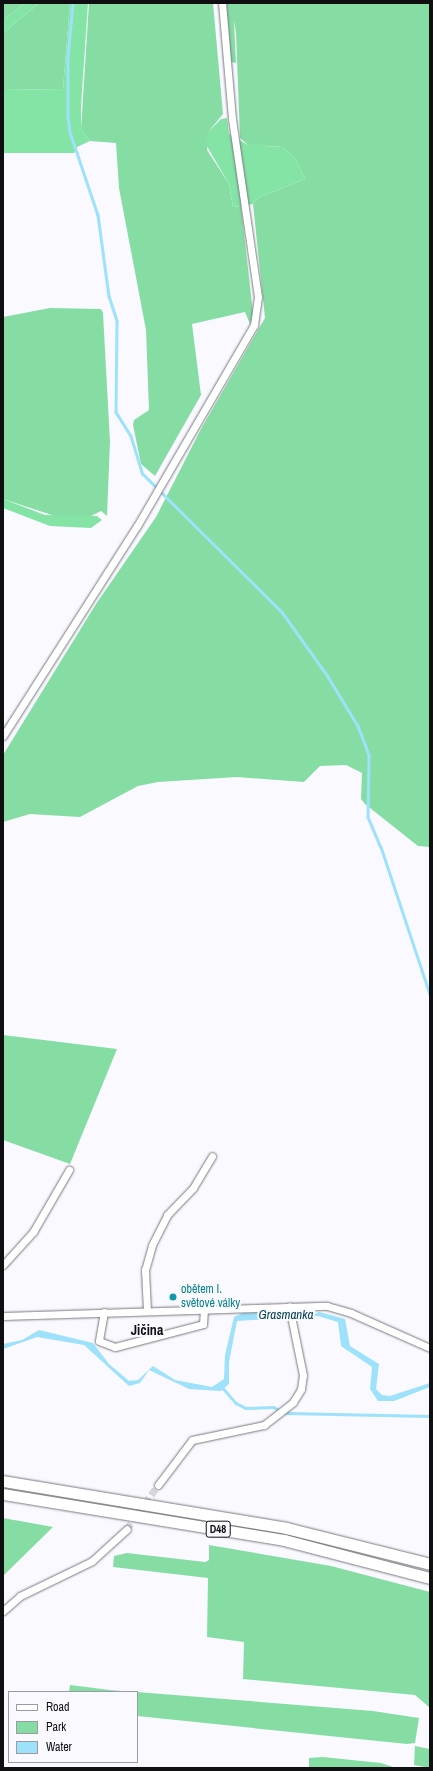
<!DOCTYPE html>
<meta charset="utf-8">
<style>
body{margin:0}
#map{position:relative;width:433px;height:1771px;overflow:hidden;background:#f9f9ff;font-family:"Archivo Narrow",sans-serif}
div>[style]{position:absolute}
.green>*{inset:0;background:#86dda4}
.forest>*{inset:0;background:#83e4a6}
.water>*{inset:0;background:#9de1fb}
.stream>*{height:2.5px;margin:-1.25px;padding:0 1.25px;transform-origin:1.25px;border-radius:1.25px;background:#9de1fb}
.minor-tunnel>*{height:7px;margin-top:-3.5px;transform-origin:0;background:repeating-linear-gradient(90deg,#d6d6db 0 7px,transparent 0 10.5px)}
.roads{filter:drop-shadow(0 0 1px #78787e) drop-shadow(0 0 1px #78787e)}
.minor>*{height:7px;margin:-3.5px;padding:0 3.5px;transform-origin:3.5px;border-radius:3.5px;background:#fff}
.highway>*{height:11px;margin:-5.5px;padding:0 5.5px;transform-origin:5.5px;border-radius:5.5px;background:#fff}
.dots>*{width:11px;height:11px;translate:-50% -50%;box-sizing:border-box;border:2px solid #f9f9ff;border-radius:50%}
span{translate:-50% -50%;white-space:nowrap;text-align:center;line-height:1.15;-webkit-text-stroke:4px #f9f9ff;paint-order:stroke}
.shield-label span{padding:1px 3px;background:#f9f9ff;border:1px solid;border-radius:3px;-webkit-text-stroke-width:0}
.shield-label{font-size:11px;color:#0f0f11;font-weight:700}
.culture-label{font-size:12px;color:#0d838f}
.left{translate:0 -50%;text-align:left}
.water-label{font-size:13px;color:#044152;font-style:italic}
.quarter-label{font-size:14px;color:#0f0f11;font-weight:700}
.frame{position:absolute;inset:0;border:4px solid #0f0f11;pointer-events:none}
.legend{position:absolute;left:8px;top:1691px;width:130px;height:72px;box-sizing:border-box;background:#f9f9ff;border:1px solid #9b9ba0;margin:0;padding:5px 7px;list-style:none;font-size:12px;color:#0f0f11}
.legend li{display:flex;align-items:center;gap:8px;height:20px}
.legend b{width:20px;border:1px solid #9b9ba0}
</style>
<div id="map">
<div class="green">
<div style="clip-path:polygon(3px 3px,25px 3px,3px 20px)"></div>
<div style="clip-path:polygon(39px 3px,70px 3px,63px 89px,3px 90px,3px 33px)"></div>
<div style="clip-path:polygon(89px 3px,213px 3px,223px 114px,209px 131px,207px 150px,229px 184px,233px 207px,241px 206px,253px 313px,250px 324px,245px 312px,192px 324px,201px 395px,155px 476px,141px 464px,133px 425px,134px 420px,149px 410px,146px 330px,119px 188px,116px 143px,90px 141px,81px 129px)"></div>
<div style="clip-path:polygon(226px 3px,430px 3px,430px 847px,418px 846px,365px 804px,361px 799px,362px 773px,346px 765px,320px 766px,304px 782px,237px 777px,158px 782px,138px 786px,80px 817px,30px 814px,3px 822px,3px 755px,96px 604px,156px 517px,201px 429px,265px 318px,253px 204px,258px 198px,305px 179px,295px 158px,283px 147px,248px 145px,240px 138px,236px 33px,234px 21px,236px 63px,231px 62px)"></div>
<div style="clip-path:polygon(50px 308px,101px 309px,103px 313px,110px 442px,107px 516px,101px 511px,89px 517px,58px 517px,3px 499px,3px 317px)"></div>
<div style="clip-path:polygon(3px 1035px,117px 1049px,70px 1164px,3px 1140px)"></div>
<div style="clip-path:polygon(3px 1518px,53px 1527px,3px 1576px)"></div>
<div style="clip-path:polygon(209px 1545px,331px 1566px,430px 1592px,430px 1708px,415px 1695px,243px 1679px,244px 1642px,207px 1637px,208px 1578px,113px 1567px,114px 1556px,127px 1553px,205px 1562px,209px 1560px)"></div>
<div style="clip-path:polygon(70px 1685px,110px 1690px,133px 1692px,69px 1692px)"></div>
<div style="clip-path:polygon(137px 1692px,373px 1711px,419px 1718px,415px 1743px,407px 1744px,137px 1716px)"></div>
<div style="clip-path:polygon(415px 1746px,430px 1749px,430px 1768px,414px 1765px)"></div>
<div style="clip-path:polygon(323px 1757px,381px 1763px,396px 1768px,309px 1768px,309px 1758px)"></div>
</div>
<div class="forest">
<div style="clip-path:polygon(25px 3px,39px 3px,3px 33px,3px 20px)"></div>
<div style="clip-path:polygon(70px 3px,88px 3px,81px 106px,81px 129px,90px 141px,77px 147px,74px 153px,3px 153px,3px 90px,63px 89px)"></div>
<div style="clip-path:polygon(227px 118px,229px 134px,248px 145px,256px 142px,264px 146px,283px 147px,295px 158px,305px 179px,258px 198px,253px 204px,233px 207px,229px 184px,205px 143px,209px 131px,221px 119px)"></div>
<div style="clip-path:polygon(3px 499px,45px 515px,97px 516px,102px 520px,91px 528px,50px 526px,3px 508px)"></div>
</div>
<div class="water">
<div style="clip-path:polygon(286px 1312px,313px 1315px,319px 1312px,345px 1319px,350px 1346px,379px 1364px,376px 1389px,382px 1395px,390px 1396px,430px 1383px,430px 1387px,394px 1401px,378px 1401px,370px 1389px,372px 1367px,341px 1346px,338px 1322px,318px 1316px,237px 1321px,229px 1362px,229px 1384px,221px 1391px,189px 1389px,149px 1370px,140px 1383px,129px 1386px,84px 1345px,37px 1337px,3px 1349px,3px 1344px,22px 1340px,39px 1330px,93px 1343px,109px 1364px,129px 1381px,138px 1380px,153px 1366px,175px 1380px,212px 1387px,224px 1379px,225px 1355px,234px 1317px,243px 1313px)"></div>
</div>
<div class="stream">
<div style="left:73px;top:3px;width:55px;rotate:95.2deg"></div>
<div style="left:68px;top:58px;width:58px;rotate:90deg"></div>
<div style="left:68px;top:116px;width:16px;rotate:83deg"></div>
<div style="left:70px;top:132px;width:88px;rotate:71.4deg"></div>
<div style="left:98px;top:215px;width:82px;rotate:82.3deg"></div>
<div style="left:109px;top:296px;width:26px;rotate:72deg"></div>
<div style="left:117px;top:321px;width:91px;rotate:90.6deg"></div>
<div style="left:116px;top:412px;width:28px;rotate:58deg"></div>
<div style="left:131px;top:436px;width:39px;rotate:73deg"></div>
<div style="left:142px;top:473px;width:197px;rotate:44.8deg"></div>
<div style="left:282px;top:612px;width:77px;rotate:54.5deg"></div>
<div style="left:327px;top:675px;width:60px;rotate:58.7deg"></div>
<div style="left:358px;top:726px;width:31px;rotate:69deg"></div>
<div style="left:369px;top:755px;width:62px;rotate:90.9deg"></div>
<div style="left:368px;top:817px;width:33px;rotate:67deg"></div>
<div style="left:381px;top:847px;width:155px;rotate:71.6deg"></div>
<div style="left:223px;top:1388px;width:20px;rotate:49deg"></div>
<div style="left:236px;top:1403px;width:11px;rotate:27deg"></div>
<div style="left:246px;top:1408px;width:27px;rotate:-2deg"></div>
<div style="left:273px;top:1407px;width:14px;rotate:25deg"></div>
<div style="left:286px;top:1413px;width:144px;rotate:1.2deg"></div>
</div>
<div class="minor-tunnel">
<div style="left:127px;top:1529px;width:54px;rotate:-54.8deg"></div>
</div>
<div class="roads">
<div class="minor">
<div style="left:3px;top:736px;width:249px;rotate:-57.5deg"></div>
<div style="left:137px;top:526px;width:233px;rotate:-59.8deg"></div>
<div style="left:254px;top:325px;width:28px;rotate:-82deg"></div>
<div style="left:258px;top:297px;width:180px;rotate:-98.3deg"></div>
<div style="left:232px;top:119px;width:116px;rotate:-94.9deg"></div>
<div style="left:3px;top:1265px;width:45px;rotate:-47.7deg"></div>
<div style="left:33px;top:1232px;width:72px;rotate:-59.9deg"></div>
<div style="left:147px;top:1310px;width:40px;rotate:-92.9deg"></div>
<div style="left:145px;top:1270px;width:26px;rotate:-74deg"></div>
<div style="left:152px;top:1245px;width:34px;rotate:-63deg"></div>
<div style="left:167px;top:1215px;width:37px;rotate:-46deg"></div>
<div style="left:193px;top:1188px;width:37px;rotate:-59deg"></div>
<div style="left:104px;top:1312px;width:29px;rotate:100deg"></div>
<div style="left:99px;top:1341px;width:17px;rotate:21deg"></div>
<div style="left:115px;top:1347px;width:91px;rotate:-14.6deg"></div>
<div style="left:203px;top:1324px;width:16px;rotate:-86deg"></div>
<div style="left:3px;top:1316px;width:324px;rotate:-1.8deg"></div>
<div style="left:327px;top:1306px;width:25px;rotate:16deg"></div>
<div style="left:351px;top:1313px;width:86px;rotate:23.9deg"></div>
<div style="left:158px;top:1485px;width:56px;rotate:-52.9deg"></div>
<div style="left:192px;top:1440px;width:74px;rotate:-11.8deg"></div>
<div style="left:264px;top:1425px;width:37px;rotate:-38deg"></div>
<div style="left:293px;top:1402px;width:15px;rotate:-58deg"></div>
<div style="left:301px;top:1389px;width:14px;rotate:-82deg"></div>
<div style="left:303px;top:1375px;width:70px;rotate:-101.5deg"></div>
<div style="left:3px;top:1611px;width:23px;rotate:-41deg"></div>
<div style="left:20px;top:1596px;width:80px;rotate:-25.9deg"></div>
<div style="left:92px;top:1561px;width:47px;rotate:-42.4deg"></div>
</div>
<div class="highway">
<div style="left:3px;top:1481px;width:287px;rotate:9.4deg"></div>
<div style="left:286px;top:1528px;width:148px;rotate:14deg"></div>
<div style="left:3px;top:1494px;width:285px;rotate:9.3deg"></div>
<div style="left:284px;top:1540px;width:151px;rotate:14.6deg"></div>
</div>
</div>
<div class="dots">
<div style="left:173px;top:1297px;background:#0f9aa8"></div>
</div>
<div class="shield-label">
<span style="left:218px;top:1529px">D48</span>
</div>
<div class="culture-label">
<span class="left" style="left:181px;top:1297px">obětem I.<br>světové války</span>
</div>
<div class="water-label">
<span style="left:286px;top:1315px">Grasmanka</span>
</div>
<div class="quarter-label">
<span style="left:147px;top:1330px">Jičina</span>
</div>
<div class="frame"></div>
<ul class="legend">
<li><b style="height:5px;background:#fff"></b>Road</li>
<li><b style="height:11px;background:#86dda4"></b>Park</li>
<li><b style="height:11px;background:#9de1fb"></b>Water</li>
</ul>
</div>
